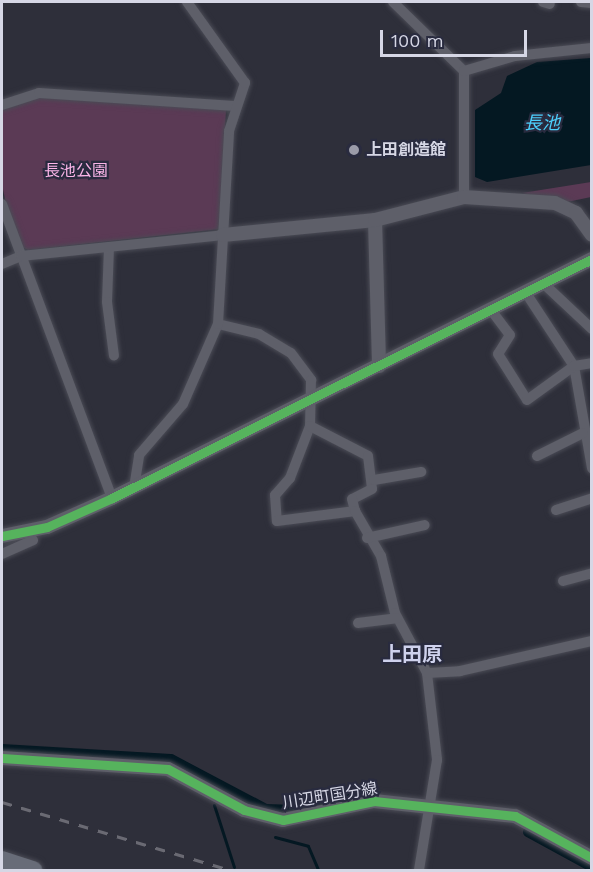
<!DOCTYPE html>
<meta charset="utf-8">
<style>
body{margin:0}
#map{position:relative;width:593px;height:872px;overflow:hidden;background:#2e2f3a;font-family:"Work Sans","Noto Sans JP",sans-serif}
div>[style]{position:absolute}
.green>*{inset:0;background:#5b3a55}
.water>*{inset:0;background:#041822}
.stream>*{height:3px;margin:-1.5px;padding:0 1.5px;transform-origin:1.5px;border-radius:1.5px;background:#041822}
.canal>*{height:10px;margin:-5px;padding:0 5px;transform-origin:5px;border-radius:5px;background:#041822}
.roads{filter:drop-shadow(0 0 2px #4a4b55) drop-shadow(0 0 2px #4a4b55)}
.minor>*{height:10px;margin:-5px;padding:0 5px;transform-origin:5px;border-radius:5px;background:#5e5f69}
.tertiary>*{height:14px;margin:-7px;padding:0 7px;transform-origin:7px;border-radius:7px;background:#5e5f69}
.primary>*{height:18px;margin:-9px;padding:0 9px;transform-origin:9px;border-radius:9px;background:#686c78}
.rail>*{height:3px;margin-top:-1.5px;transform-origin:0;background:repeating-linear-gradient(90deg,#6a6a73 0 10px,transparent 0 20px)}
.cycleway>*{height:9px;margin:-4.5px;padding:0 4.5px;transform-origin:4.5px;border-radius:4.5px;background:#56b35d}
.dots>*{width:16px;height:16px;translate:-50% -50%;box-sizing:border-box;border:3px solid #292b3f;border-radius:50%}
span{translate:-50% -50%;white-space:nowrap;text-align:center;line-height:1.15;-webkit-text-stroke:4.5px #292b3f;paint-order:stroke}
.poi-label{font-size:16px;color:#d6d7e5;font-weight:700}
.left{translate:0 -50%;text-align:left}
.park-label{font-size:16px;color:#f9b4e7}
.street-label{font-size:16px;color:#d6d7e5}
.water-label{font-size:18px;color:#4ccffc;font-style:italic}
.quarter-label{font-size:20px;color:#cfd2ed;font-weight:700}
.frame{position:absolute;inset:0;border:3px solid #d6d7e5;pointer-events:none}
.scale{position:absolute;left:380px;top:30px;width:147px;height:27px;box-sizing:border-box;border:3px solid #d6d7e5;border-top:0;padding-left:8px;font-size:18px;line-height:21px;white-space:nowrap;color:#d6d7e5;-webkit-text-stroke:4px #292b3f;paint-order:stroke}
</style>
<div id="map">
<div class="green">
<div style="clip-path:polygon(39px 97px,226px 110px,220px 229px,28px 250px,15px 244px,2px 185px,2px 110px)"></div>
<div style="clip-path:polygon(591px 182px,591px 197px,567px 202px,522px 193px)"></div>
</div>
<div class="water">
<div style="clip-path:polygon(591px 58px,591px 165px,487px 182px,475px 177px,475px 110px,501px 93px,507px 76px,537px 62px)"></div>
</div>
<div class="stream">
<div style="left:214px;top:805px;width:65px;rotate:72.1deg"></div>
<div style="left:275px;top:837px;width:34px;rotate:15deg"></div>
<div style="left:308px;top:846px;width:26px;rotate:67deg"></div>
</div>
<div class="canal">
<div style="left:2px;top:749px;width:169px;rotate:3.4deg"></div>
<div style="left:171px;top:759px;width:107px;rotate:27.8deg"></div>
<div style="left:266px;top:809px;width:30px;rotate:2deg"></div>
<div style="left:296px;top:810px;width:72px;rotate:-13.7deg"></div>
<div style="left:528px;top:832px;width:73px;rotate:28.7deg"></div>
</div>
<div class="roads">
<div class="minor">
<div style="left:393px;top:2px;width:99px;rotate:44.2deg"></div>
<div style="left:464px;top:71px;width:126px;rotate:90deg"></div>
<div style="left:543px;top:2px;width:7px;rotate:16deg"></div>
<div style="left:581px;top:2px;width:11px;rotate:5deg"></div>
<div style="left:464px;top:71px;width:53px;rotate:-16.4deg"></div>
<div style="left:515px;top:56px;width:77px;rotate:-5.9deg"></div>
<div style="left:2px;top:105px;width:39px;rotate:-18deg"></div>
<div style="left:39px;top:93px;width:196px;rotate:3.8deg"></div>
<div style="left:2px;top:204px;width:314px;rotate:69.5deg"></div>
<div style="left:109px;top:247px;width:55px;rotate:92.1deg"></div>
<div style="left:107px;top:302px;width:54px;rotate:82.6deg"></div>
<div style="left:2px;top:264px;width:21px;rotate:-23deg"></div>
<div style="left:21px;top:256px;width:203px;rotate:-5.9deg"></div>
<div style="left:544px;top:284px;width:66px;rotate:43.2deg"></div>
<div style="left:526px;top:293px;width:87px;rotate:56.7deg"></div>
<div style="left:574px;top:366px;width:104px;rotate:80deg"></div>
<div style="left:491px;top:310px;width:31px;rotate:53deg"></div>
<div style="left:510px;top:335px;width:22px;rotate:122deg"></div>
<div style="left:498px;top:354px;width:54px;rotate:57.8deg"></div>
<div style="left:527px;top:400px;width:58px;rotate:-35.9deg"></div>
<div style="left:574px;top:366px;width:18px;rotate:-9deg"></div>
<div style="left:218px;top:324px;width:42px;rotate:13.7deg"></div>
<div style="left:259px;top:334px;width:37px;rotate:31deg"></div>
<div style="left:291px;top:353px;width:34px;rotate:53deg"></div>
<div style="left:311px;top:380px;width:46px;rotate:91.2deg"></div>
<div style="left:310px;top:426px;width:56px;rotate:111deg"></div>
<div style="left:290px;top:478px;width:23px;rotate:131deg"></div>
<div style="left:275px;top:495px;width:26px;rotate:86deg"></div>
<div style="left:277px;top:521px;width:79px;rotate:-7.3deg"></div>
<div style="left:310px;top:426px;width:65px;rotate:27.3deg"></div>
<div style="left:368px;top:456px;width:33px;rotate:83deg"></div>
<div style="left:372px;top:489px;width:22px;rotate:153deg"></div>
<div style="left:352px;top:499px;width:12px;rotate:76deg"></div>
<div style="left:355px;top:511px;width:52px;rotate:60deg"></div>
<div style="left:381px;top:556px;width:59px;rotate:76.2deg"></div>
<div style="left:395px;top:613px;width:68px;rotate:61.9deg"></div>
<div style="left:427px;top:673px;width:88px;rotate:83.4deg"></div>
<div style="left:437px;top:760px;width:111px;rotate:99.3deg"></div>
<div style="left:537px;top:456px;width:51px;rotate:-26.6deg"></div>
<div style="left:374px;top:480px;width:48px;rotate:-9.7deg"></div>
<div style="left:134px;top:488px;width:33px;rotate:-81deg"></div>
<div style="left:139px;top:455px;width:67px;rotate:-49.2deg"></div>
<div style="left:183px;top:404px;width:87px;rotate:-66.4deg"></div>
<div style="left:218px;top:324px;width:193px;rotate:-86.7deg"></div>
<div style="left:229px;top:131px;width:51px;rotate:-71.6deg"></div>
<div style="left:245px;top:83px;width:100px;rotate:-125.6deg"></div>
<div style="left:556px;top:510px;width:38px;rotate:-18deg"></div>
<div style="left:367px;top:538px;width:59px;rotate:-12.6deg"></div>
<div style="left:2px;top:554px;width:34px;rotate:-24deg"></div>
<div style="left:563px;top:581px;width:30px;rotate:-15deg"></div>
<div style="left:358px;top:623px;width:39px;rotate:-7deg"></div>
<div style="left:427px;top:673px;width:33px;rotate:-3deg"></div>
<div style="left:460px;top:671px;width:135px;rotate:-12.8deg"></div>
</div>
<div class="tertiary">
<div style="left:375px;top:220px;width:146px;rotate:88.4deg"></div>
<div style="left:223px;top:235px;width:153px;rotate:-5.6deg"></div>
<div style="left:375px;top:220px;width:92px;rotate:-14.5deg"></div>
<div style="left:464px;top:197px;width:91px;rotate:3.8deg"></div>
<div style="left:555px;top:203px;width:23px;rotate:25deg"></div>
<div style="left:576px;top:213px;width:27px;rotate:54deg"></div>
<div style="left:2px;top:536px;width:46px;rotate:-11.3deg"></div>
<div style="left:47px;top:527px;width:71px;rotate:-24deg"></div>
<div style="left:112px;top:498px;width:536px;rotate:-26.47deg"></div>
<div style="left:2px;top:758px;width:166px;rotate:3.8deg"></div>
<div style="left:168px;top:769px;width:86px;rotate:28.3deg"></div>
<div style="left:244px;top:810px;width:40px;rotate:14.4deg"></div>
<div style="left:283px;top:820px;width:93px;rotate:-11.8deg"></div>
<div style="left:374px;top:801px;width:142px;rotate:6.1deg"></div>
<div style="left:515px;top:816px;width:88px;rotate:28.6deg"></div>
</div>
<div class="primary">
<div style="left:2px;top:860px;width:33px;rotate:18deg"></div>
</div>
</div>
<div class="rail">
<div style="left:2px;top:802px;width:238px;rotate:16.6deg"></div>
</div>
<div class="cycleway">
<div style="left:2px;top:536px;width:46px;rotate:-11.3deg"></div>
<div style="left:47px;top:527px;width:71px;rotate:-24deg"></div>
<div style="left:112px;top:498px;width:536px;rotate:-26.47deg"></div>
<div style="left:2px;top:758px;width:166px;rotate:3.8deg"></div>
<div style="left:168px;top:769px;width:86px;rotate:28.3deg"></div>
<div style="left:244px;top:810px;width:40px;rotate:14.4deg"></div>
<div style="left:283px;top:820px;width:93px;rotate:-11.8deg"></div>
<div style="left:374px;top:801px;width:142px;rotate:6.1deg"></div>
<div style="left:515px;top:816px;width:88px;rotate:28.6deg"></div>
</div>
<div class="dots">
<div style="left:354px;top:150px;background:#9b9ca9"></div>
</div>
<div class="poi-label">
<span class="left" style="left:366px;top:150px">上田創造館</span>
</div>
<div class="park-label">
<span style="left:76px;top:171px">長池公園</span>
</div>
<div class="street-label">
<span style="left:330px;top:796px;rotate:-9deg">川辺町国分線</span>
</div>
<div class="water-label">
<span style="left:542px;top:123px">長池</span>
</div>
<div class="quarter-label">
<span style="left:412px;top:654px">上田原</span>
</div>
<div class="frame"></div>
<div class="scale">100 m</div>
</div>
